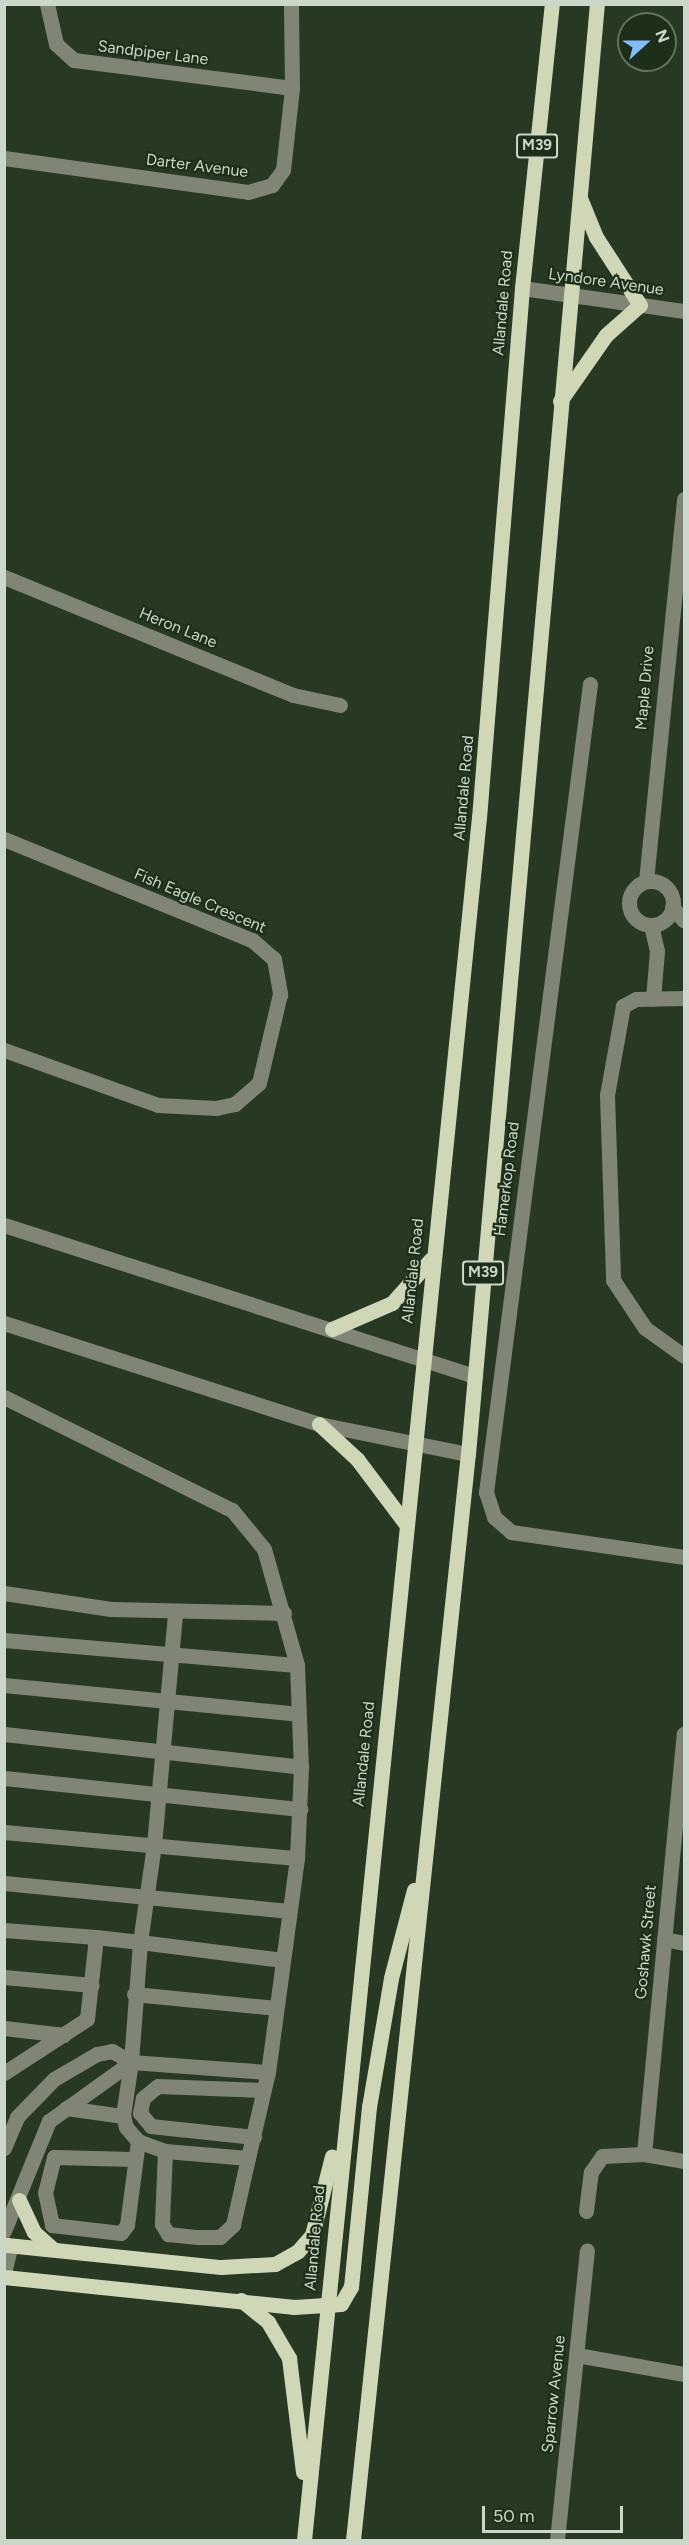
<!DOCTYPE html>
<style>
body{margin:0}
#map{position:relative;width:689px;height:2545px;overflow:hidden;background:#273923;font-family:Figtree,sans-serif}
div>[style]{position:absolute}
.minor>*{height:15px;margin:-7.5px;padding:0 7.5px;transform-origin:7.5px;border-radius:7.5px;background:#818575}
.minor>.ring{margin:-7.5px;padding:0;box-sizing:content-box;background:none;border:15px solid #818575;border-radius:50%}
.major>*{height:15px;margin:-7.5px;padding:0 7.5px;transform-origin:7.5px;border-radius:7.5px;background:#d0d7b7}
span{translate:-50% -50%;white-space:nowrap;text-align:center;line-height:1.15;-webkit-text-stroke:4.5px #1d2f19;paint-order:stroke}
.shield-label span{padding:2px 4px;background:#1d2f19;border:2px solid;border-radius:4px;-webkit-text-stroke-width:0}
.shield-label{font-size:15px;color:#cbd7c9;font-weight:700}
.street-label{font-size:16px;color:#cbd7c9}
.frame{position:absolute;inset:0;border:6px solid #cbd7c9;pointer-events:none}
.north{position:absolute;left:617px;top:12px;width:60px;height:60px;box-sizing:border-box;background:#1d2f19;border:2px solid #63725f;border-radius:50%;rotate:69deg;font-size:16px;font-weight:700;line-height:24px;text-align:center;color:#cbd7c9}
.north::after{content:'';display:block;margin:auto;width:21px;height:27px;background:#80bdfa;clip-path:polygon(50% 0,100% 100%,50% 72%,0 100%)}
.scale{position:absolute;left:482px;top:2506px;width:141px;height:27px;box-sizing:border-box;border:3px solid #cbd7c9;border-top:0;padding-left:8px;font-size:18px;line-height:21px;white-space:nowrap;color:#cbd7c9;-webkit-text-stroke:4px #1d2f19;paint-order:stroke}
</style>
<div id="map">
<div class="minor">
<div style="left:47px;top:4px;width:41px;rotate:77.3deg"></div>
<div style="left:56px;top:44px;width:24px;rotate:42deg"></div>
<div style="left:74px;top:60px;width:220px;rotate:7.3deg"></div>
<div style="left:4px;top:158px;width:246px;rotate:7.9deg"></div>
<div style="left:248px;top:192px;width:25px;rotate:-16deg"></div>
<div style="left:272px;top:185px;width:19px;rotate:-54deg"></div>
<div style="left:283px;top:170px;width:82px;rotate:-83.7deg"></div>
<div style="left:292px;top:88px;width:84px;rotate:-90.7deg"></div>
<div style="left:522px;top:288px;width:164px;rotate:8.1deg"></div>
<div style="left:4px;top:577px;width:312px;rotate:22.2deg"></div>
<div style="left:293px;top:695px;width:48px;rotate:12deg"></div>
<div style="left:590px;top:684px;width:815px;rotate:97.33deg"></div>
<div style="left:486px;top:1492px;width:26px;rotate:72deg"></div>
<div style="left:494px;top:1517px;width:23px;rotate:41deg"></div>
<div style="left:511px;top:1532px;width:175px;rotate:8.2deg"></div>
<div style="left:4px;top:839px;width:268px;rotate:22.2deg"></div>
<div style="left:252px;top:940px;width:29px;rotate:41deg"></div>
<div style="left:274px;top:959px;width:36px;rotate:80deg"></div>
<div style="left:280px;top:994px;width:91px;rotate:103.3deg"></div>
<div style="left:259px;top:1083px;width:32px;rotate:139deg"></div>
<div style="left:235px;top:1104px;width:19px;rotate:168deg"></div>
<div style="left:216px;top:1108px;width:58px;rotate:-177deg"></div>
<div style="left:158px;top:1105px;width:164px;rotate:-160.3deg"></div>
<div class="ring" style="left:629px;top:881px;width:29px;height:29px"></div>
<div style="left:646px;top:881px;width:384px;rotate:-84.3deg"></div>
<div style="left:672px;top:907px;width:18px;rotate:49deg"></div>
<div style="left:651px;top:925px;width:27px;rotate:77deg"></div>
<div style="left:657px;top:951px;width:48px;rotate:94.8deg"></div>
<div style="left:684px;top:998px;width:48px;rotate:178.8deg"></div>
<div style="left:636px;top:999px;width:15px;rotate:152deg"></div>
<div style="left:623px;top:1006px;width:90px;rotate:100.2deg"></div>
<div style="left:607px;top:1095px;width:185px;rotate:88.1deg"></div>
<div style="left:613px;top:1280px;width:58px;rotate:56.3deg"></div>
<div style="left:645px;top:1328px;width:48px;rotate:35.7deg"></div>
<div style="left:4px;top:1225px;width:495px;rotate:17.8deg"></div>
<div style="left:4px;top:1323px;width:331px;rotate:17.8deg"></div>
<div style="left:319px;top:1424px;width:152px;rotate:11.4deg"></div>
<div style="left:4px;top:1397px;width:254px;rotate:26.4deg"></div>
<div style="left:232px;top:1510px;width:50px;rotate:50.6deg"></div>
<div style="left:264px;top:1549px;width:121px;rotate:74.1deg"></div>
<div style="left:297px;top:1665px;width:102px;rotate:87.8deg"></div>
<div style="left:301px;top:1767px;width:91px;rotate:92.5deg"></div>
<div style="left:297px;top:1858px;width:216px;rotate:97.7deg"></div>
<div style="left:4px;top:1593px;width:108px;rotate:8.5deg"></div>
<div style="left:111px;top:1609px;width:173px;rotate:1.3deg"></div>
<div style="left:4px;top:1640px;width:294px;rotate:4.9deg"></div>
<div style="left:4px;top:1685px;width:295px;rotate:5.6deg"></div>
<div style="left:4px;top:1734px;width:299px;rotate:6.3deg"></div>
<div style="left:4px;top:1778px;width:298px;rotate:6deg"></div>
<div style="left:4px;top:1832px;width:294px;rotate:5.1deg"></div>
<div style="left:4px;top:1883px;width:287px;rotate:5.6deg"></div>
<div style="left:4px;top:1930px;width:92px;rotate:4.4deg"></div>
<div style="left:96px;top:1937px;width:82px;rotate:96.3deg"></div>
<div style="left:87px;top:2019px;width:99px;rotate:147deg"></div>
<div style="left:96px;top:1937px;width:44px;rotate:6.5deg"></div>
<div style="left:140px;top:1942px;width:98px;rotate:-81.8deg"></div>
<div style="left:154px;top:1845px;width:233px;rotate:-84.8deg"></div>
<div style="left:664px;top:1939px;width:20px;rotate:11deg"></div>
<div style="left:4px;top:1977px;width:88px;rotate:5.2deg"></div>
<div style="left:134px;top:1994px;width:143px;rotate:5.6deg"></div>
<div style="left:4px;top:2028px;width:60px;rotate:6.7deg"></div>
<div style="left:66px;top:2108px;width:58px;rotate:8deg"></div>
<div style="left:254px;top:2137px;width:104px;rotate:-173.9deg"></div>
<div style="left:151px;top:2126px;width:17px;rotate:-130deg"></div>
<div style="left:140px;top:2113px;width:15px;rotate:-79deg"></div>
<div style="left:143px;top:2098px;width:19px;rotate:-39deg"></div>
<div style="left:158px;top:2086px;width:104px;rotate:2.2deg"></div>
<div style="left:4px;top:2148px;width:34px;rotate:-67deg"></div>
<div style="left:17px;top:2117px;width:53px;rotate:-45.8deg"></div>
<div style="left:54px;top:2079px;width:50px;rotate:-30.2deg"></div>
<div style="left:97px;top:2054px;width:15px;rotate:-11deg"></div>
<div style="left:112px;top:2051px;width:22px;rotate:30deg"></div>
<div style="left:131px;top:2062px;width:137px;rotate:4.2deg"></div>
<div style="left:268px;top:2072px;width:88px;rotate:103.1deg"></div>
<div style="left:248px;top:2158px;width:83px;rotate:-175.2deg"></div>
<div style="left:165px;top:2151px;width:29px;rotate:-160deg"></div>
<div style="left:138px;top:2141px;width:18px;rotate:-131deg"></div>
<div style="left:126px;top:2127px;width:11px;rotate:-105deg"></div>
<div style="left:123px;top:2116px;width:55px;rotate:-81.6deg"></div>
<div style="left:131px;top:2062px;width:120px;rotate:-85.7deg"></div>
<div style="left:140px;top:1942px;width:144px;rotate:7.2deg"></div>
<div style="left:165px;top:2151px;width:73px;rotate:92.4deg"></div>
<div style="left:162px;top:2224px;width:12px;rotate:59deg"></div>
<div style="left:168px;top:2234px;width:30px;rotate:6deg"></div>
<div style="left:198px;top:2237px;width:22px"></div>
<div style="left:220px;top:2237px;width:18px;rotate:-43deg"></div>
<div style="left:233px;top:2225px;width:69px;rotate:-77.4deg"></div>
<div style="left:644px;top:2154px;width:422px;rotate:-84.6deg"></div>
<div style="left:133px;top:2159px;width:79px;rotate:-178.5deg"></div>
<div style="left:54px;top:2157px;width:36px;rotate:104deg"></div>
<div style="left:45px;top:2192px;width:34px;rotate:78deg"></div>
<div style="left:52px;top:2225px;width:69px;rotate:6.6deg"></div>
<div style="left:121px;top:2233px;width:10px;rotate:-53deg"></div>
<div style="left:127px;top:2225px;width:85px;rotate:-82.5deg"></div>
<div style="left:586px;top:2211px;width:39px;rotate:-83deg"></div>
<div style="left:591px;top:2172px;width:19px;rotate:-55deg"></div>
<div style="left:602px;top:2156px;width:42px;rotate:-2.7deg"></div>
<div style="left:644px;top:2154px;width:41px;rotate:9.9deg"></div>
<div style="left:4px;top:2231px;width:119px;rotate:-67.8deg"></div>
<div style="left:49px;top:2121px;width:101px;rotate:-35.7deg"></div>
<div style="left:4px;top:2243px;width:10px;rotate:61deg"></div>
<div style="left:9px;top:2252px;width:22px;rotate:103deg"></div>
<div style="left:577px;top:2355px;width:109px;rotate:10.1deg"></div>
<div style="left:557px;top:2540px;width:291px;rotate:-84.1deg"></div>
</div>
<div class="major">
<div style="left:560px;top:401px;width:80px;rotate:-55.1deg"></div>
<div style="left:606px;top:335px;width:45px;rotate:-41.4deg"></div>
<div style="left:640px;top:305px;width:81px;rotate:-122.9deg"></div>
<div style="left:596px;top:237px;width:42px;rotate:-112.3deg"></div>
<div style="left:332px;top:1329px;width:65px;rotate:-23.4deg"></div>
<div style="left:392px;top:1303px;width:59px;rotate:-48.4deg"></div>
<div style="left:319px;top:1424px;width:52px;rotate:42.6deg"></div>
<div style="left:357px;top:1459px;width:80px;rotate:53.1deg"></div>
<div style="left:19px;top:2200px;width:35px;rotate:65deg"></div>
<div style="left:34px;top:2232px;width:24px;rotate:42deg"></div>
<div style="left:7px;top:2245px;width:215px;rotate:5.9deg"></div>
<div style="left:221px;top:2267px;width:54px;rotate:-3.2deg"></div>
<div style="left:275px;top:2264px;width:26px;rotate:-29deg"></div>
<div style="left:298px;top:2251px;width:21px;rotate:-49deg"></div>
<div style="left:312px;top:2235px;width:81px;rotate:-75.8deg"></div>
<div style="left:4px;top:2277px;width:292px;rotate:5.9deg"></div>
<div style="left:294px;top:2307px;width:47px;rotate:-3.7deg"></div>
<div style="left:341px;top:2304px;width:20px;rotate:-60deg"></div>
<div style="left:351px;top:2287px;width:181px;rotate:-84.3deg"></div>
<div style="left:369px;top:2107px;width:131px;rotate:-80.3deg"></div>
<div style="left:391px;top:1978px;width:91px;rotate:-75.4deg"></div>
<div style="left:241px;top:2300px;width:35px;rotate:39deg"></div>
<div style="left:268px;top:2322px;width:42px;rotate:59.7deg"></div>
<div style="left:289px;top:2358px;width:115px;rotate:83deg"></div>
<div style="left:304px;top:2540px;width:1731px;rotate:-84.2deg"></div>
<div style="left:479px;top:818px;width:532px;rotate:-85.36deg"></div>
<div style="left:522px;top:288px;width:286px;rotate:-84deg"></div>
<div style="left:353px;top:2540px;width:1092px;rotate:-83.96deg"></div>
<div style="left:468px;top:1454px;width:1456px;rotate:-84.92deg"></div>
</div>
<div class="shield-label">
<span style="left:537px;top:146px">M39</span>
<span style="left:483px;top:1273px">M39</span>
</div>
<div class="street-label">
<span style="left:153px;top:53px;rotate:7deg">Sandpiper Lane</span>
<span style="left:197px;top:166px;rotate:7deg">Darter Avenue</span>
<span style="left:606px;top:282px;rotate:8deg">Lyndore Avenue</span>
<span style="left:503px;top:303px;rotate:-85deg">Allandale Road</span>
<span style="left:178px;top:628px;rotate:22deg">Heron Lane</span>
<span style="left:645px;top:688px;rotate:-85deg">Maple Drive</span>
<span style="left:464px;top:788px;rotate:-85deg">Allandale Road</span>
<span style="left:200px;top:901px;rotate:23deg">Fish Eagle Crescent</span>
<span style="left:507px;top:1179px;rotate:-83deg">Hamerkop Road</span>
<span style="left:413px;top:1271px;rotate:-84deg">Allandale Road</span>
<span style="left:364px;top:1754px;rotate:-84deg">Allandale Road</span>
<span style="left:646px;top:1942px;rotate:-85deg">Goshawk Street</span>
<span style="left:315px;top:2238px;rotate:-85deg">Allandale Road</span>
<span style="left:554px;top:2394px;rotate:-84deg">Sparrow Avenue</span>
</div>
<div class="frame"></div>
<div class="north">N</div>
<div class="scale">50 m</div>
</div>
